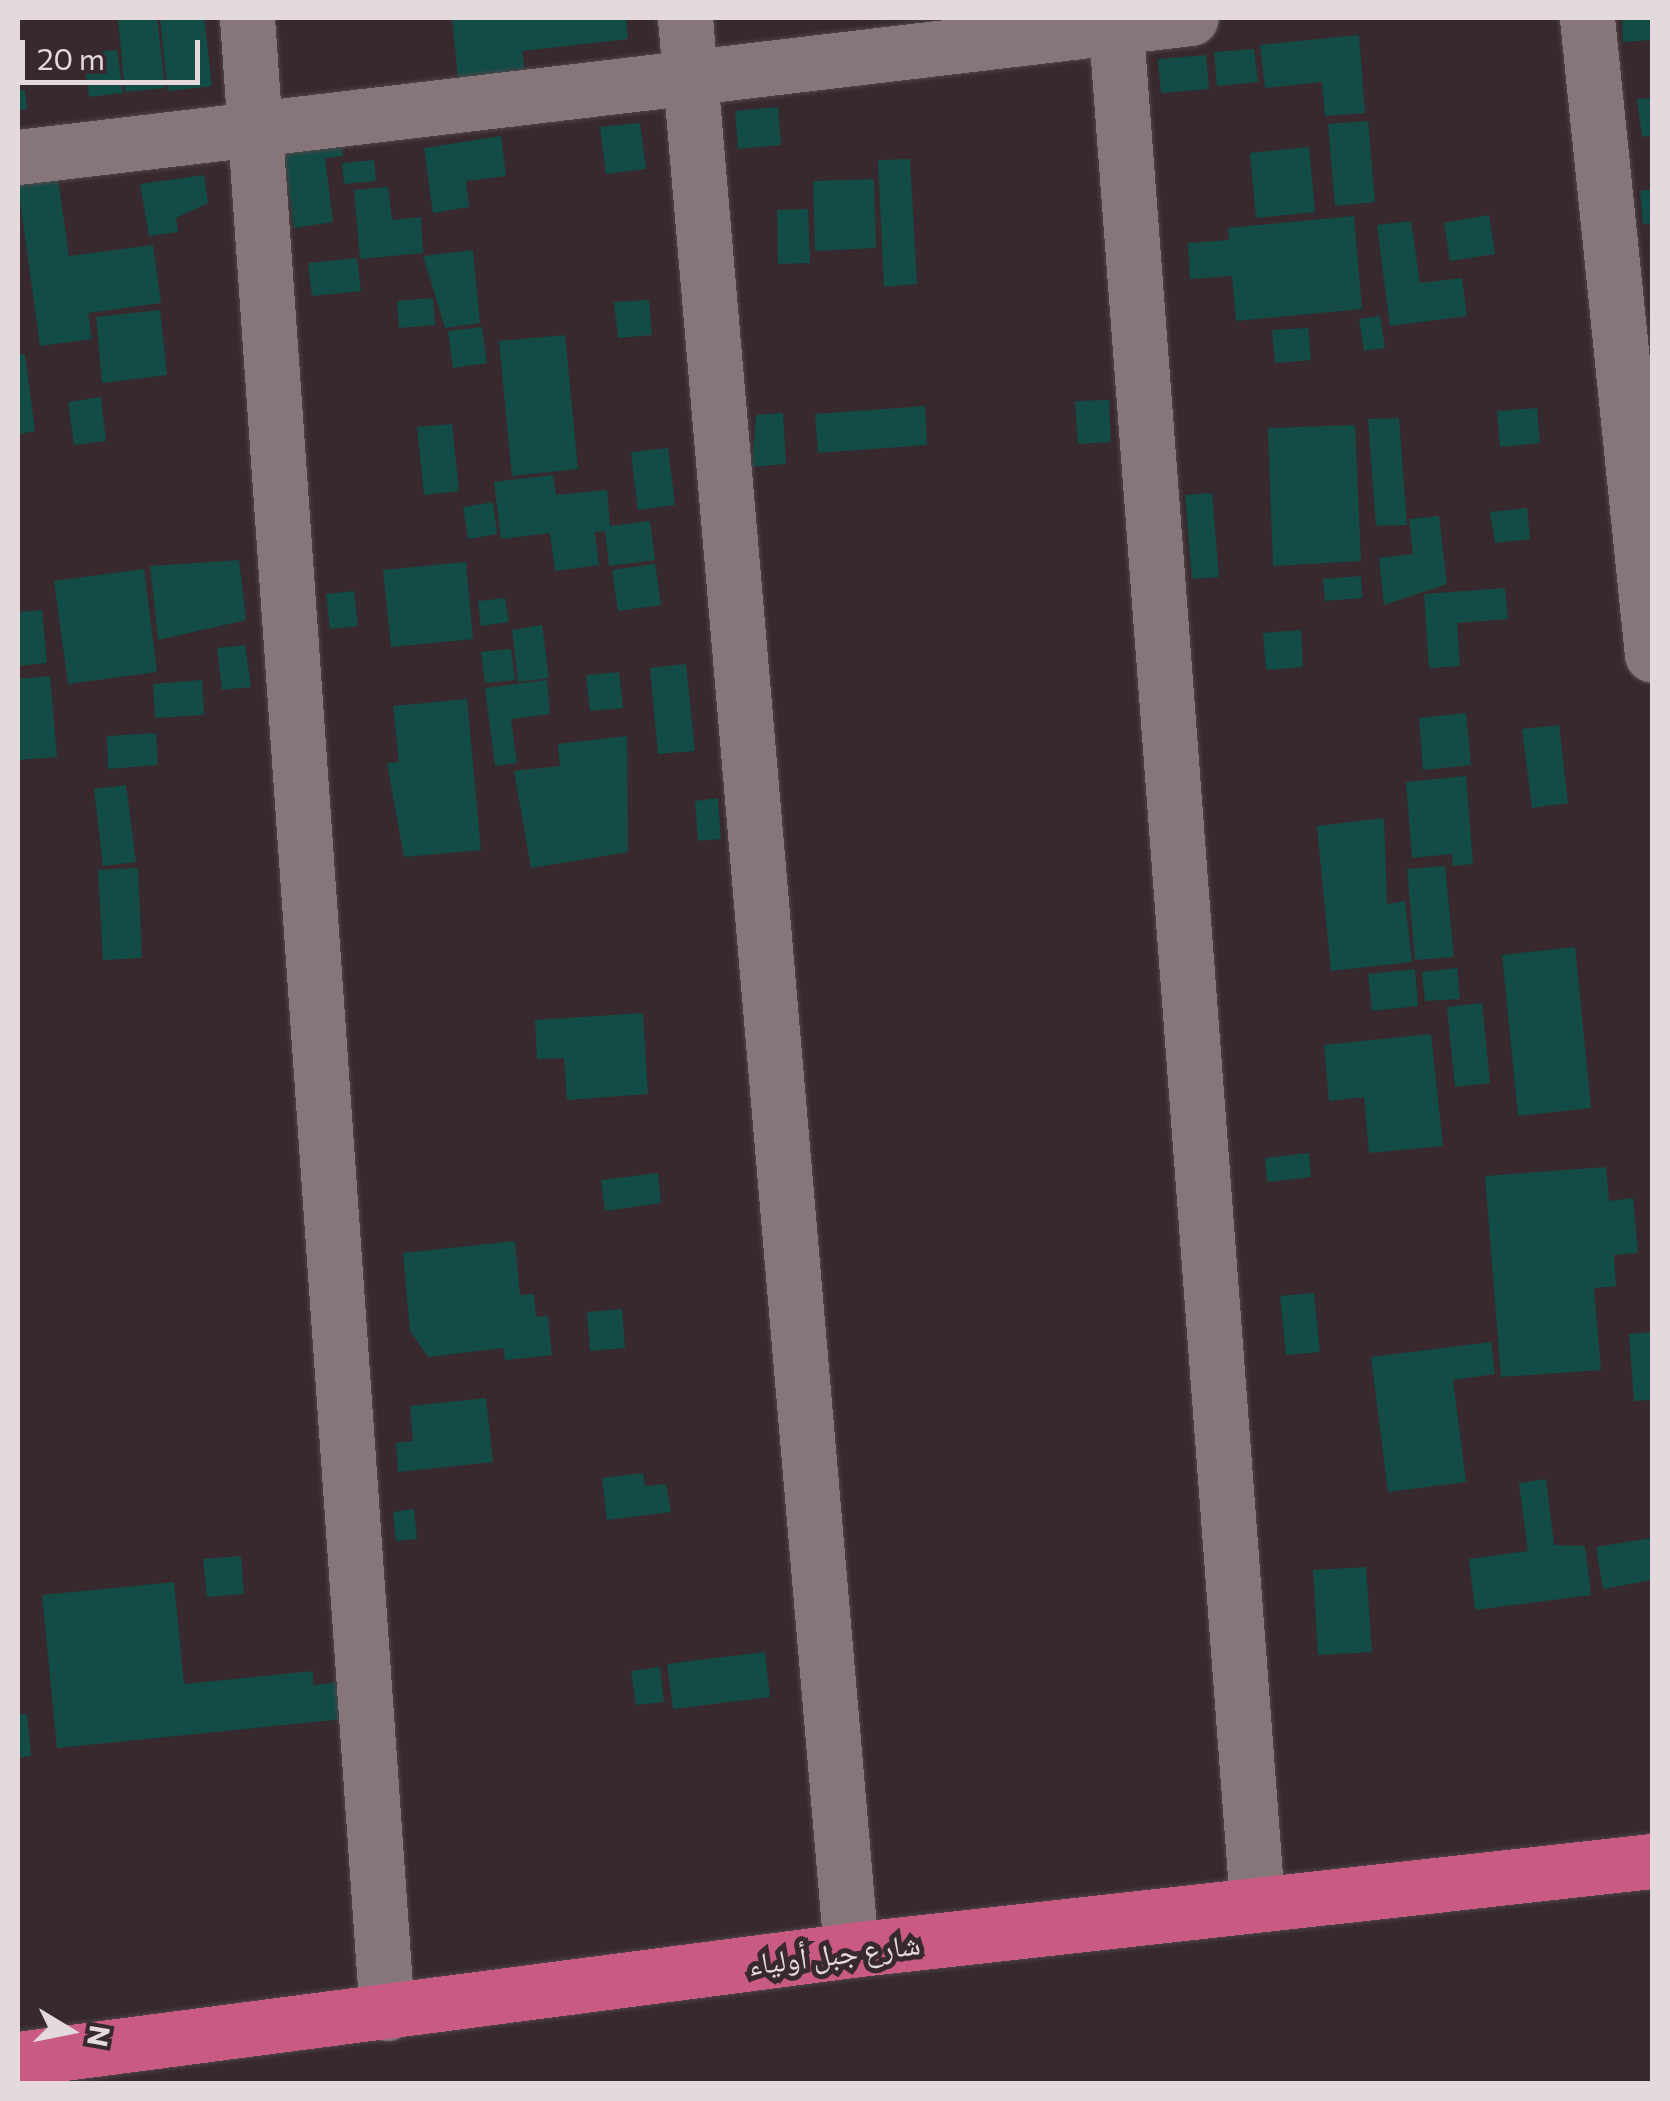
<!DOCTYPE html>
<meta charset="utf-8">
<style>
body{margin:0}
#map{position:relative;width:1670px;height:2101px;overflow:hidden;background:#37292d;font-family:Commissioner,"Noto Naskh Arabic",sans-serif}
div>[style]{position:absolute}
.building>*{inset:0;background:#134c47}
.roads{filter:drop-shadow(0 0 2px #51464a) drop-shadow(0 0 2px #51464a)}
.minor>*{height:55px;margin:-27.5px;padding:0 27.5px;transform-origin:27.5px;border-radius:27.5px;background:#86767a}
.highway>*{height:55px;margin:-27.5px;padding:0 27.5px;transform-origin:27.5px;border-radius:27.5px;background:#c85a84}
span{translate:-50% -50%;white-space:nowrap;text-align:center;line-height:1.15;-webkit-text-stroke:10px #37292d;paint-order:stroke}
.street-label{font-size:30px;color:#e4dadd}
.frame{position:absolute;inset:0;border:20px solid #e4dadd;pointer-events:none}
.north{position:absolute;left:20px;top:1981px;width:100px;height:100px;-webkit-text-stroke:8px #37292d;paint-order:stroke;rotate:100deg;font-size:28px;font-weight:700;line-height:40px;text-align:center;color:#e4dadd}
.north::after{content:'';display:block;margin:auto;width:35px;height:45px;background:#e4dadd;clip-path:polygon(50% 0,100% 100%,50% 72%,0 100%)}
.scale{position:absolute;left:20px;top:40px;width:180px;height:45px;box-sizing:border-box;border:5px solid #e4dadd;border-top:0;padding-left:12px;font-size:30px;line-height:35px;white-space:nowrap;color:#e4dadd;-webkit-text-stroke:8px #37292d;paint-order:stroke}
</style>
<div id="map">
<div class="building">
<div style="clip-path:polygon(118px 18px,157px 18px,165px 88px,125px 92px)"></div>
<div style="clip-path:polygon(160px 18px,204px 18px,212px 86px,168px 91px)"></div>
<div style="clip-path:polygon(452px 18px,626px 18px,628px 39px,522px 51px,525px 70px,458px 78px)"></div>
<div style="clip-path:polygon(1622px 18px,1652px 18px,1652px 40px,1623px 42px)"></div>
<div style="clip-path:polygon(1359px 35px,1365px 113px,1325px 116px,1322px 82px,1265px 88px,1260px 45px)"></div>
<div style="clip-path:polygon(1254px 49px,1258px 82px,1217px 86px,1214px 52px)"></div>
<div style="clip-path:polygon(117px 50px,123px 93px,89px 97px,83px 53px)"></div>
<div style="clip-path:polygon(1206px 55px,1209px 89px,1161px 93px,1158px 59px)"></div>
<div style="clip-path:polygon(18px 90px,25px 90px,27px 109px,18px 110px)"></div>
<div style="clip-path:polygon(1652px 98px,1652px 136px,1642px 137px,1637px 99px)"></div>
<div style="clip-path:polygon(778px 107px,781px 145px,738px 149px,735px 111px)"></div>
<div style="clip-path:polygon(1368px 121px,1375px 202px,1335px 206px,1328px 124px)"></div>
<div style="clip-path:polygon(640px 123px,646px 169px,606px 174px,600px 127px)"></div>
<div style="clip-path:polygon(340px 131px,343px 156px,325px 158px,333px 222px,294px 228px,282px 140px)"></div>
<div style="clip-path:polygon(501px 136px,506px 176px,466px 181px,469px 207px,433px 213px,424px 148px)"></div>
<div style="clip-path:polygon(1309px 147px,1315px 212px,1256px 218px,1250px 153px)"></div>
<div style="clip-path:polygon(910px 159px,917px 284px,884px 287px,878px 160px)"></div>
<div style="clip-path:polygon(374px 160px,376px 181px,344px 184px,342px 163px)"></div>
<div style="clip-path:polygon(204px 175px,208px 203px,176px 218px,178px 232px,149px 236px,140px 184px)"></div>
<div style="clip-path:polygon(58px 179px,69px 256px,153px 245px,161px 303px,88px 313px,92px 339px,40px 346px,18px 185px)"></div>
<div style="clip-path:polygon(874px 179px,876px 248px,815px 251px,813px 181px)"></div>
<div style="clip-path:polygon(388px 187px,392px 220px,421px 217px,423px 253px,360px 259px,354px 190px)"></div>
<div style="clip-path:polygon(1652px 189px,1652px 223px,1643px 224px,1640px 191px)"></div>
<div style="clip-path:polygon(808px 209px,810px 263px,778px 264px,777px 210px)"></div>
<div style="clip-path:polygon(1489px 215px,1495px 254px,1450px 261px,1444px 223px)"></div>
<div style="clip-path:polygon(1354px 216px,1362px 309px,1236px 321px,1232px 276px,1190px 279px,1188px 243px,1229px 240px,1228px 228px)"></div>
<div style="clip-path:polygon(1411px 221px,1420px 283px,1462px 278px,1467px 316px,1390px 326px,1377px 225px)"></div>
<div style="clip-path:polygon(473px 250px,480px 323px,445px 328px,423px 256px)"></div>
<div style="clip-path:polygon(357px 258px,361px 291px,312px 296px,308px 263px)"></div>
<div style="clip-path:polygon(433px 298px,435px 325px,399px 328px,397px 301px)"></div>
<div style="clip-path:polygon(649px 300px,652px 335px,618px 338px,614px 302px)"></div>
<div style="clip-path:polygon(160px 310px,167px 375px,102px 383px,96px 317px)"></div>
<div style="clip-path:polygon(1380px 316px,1385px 348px,1364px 351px,1359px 319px)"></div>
<div style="clip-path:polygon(482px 327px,487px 363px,453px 368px,448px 331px)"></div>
<div style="clip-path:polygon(1308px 328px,1311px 360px,1275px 363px,1272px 330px)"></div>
<div style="clip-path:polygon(565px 335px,578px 469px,512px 476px,499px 341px)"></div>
<div style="clip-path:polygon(25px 354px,35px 431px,18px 434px,18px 355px)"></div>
<div style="clip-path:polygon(101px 397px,106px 441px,74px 445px,68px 402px)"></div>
<div style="clip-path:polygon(1109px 400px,1111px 442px,1078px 444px,1075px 401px)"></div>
<div style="clip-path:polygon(925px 406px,927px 445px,818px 453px,815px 414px)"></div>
<div style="clip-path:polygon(1537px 408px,1540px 443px,1500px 447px,1497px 411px)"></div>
<div style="clip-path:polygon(783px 413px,786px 464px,752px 467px,756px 415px)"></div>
<div style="clip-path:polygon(1399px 418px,1407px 525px,1376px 526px,1368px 419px)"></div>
<div style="clip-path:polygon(452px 424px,459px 491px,424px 495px,417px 427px)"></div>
<div style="clip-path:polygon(1355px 425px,1361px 561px,1273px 566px,1268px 428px)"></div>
<div style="clip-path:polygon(668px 448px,675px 505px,638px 510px,631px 452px)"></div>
<div style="clip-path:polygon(553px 475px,556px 495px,607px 490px,610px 526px,650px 521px,655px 560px,609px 566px,605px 531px,595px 532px,599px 565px,555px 571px,550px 533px,501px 539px,494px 482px)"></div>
<div style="clip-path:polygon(1212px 493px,1219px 577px,1192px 579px,1185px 495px)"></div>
<div style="clip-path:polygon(493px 502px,497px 534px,468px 539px,463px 507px)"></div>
<div style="clip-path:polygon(1527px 508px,1530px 539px,1495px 543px,1490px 512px)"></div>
<div style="clip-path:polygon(1439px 516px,1447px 584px,1384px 605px,1379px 558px,1413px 554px,1409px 519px)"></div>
<div style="clip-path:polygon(239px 560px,246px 620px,158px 640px,150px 566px)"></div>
<div style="clip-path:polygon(466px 562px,473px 639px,391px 647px,383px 570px)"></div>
<div style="clip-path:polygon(655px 564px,661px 605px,618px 611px,612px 570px)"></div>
<div style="clip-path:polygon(144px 569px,157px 672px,68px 684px,54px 581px)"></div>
<div style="clip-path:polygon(1361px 576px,1362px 598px,1325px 601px,1323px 579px)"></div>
<div style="clip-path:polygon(1505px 588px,1508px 619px,1457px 623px,1460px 666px,1429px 668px,1424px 594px)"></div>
<div style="clip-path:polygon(354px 591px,358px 626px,330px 629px,326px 594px)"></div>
<div style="clip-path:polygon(505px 598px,509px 622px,481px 626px,478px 601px)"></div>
<div style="clip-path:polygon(42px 610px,47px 663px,18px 666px,18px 612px)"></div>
<div style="clip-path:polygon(542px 625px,549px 678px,518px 682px,512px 630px)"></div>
<div style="clip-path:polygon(1301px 630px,1303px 667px,1266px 670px,1263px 633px)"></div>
<div style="clip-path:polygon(245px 645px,251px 687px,222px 690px,217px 648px)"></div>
<div style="clip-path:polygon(511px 649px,515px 680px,485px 683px,481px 652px)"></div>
<div style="clip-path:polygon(686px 664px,695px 751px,658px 754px,650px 668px)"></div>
<div style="clip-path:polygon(619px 672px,623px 708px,590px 711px,586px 675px)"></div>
<div style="clip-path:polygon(50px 676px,57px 757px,18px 760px,18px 679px)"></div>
<div style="clip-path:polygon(202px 680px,204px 715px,155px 718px,153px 684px)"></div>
<div style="clip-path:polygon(547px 680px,550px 714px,511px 719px,517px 763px,495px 766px,485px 688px)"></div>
<div style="clip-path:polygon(467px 699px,481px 850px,404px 857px,387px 763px,399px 762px,393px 706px)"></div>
<div style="clip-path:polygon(1466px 713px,1471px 765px,1423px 770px,1419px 718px)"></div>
<div style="clip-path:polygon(1559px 725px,1568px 803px,1532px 808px,1522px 729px)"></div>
<div style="clip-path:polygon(156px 733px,158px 765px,108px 769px,107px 736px)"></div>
<div style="clip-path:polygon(627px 736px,628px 852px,531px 868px,514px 771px,560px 766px,558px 744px)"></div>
<div style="clip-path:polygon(1466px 776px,1473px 864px,1453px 866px,1452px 854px,1412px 858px,1406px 782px)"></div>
<div style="clip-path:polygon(126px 785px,136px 862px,103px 866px,94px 789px)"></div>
<div style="clip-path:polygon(718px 798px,721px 839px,698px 841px,695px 801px)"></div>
<div style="clip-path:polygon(1384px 818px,1387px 904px,1405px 901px,1412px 962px,1331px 971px,1317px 826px)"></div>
<div style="clip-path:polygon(1445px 866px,1454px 957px,1415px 960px,1407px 869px)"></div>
<div style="clip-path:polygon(138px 868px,142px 958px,103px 960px,98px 870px)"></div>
<div style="clip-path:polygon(1575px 947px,1591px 1108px,1518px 1116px,1502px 955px)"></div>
<div style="clip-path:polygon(1457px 968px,1460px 999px,1425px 1001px,1422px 972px)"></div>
<div style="clip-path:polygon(1415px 969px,1418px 1006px,1372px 1011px,1368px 974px)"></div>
<div style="clip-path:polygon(1482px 1003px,1490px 1083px,1455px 1087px,1447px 1007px)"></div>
<div style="clip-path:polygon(643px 1013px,648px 1094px,567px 1100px,564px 1058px,537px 1059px,535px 1020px)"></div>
<div style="clip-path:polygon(1431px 1034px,1443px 1146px,1369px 1153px,1364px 1097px,1329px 1101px,1324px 1045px)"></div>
<div style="clip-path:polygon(1309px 1153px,1311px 1177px,1267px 1182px,1265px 1158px)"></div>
<div style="clip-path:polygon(1606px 1167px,1609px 1201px,1633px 1198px,1638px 1253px,1614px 1255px,1616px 1286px,1594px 1288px,1601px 1370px,1501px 1377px,1485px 1176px)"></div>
<div style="clip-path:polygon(658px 1173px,661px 1203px,605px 1211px,601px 1180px)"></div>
<div style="clip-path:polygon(515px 1241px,520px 1295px,534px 1294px,536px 1317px,548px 1316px,552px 1355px,505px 1360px,503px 1348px,428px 1357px,410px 1331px,403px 1253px)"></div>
<div style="clip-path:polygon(1314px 1293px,1320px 1352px,1286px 1355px,1280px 1296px)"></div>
<div style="clip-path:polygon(622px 1309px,625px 1348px,590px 1351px,587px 1312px)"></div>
<div style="clip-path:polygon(1652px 1332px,1652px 1400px,1634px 1401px,1629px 1334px)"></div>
<div style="clip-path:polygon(1491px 1342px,1495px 1374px,1453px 1380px,1466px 1482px,1388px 1492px,1371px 1357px)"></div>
<div style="clip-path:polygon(486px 1398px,493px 1462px,398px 1472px,396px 1443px,413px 1441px,410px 1406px)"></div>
<div style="clip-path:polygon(643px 1473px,645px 1486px,666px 1484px,671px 1512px,607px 1520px,602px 1478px)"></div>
<div style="clip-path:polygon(1546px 1479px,1554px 1545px,1585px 1546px,1591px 1595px,1475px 1610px,1469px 1559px,1528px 1551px,1519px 1483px)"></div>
<div style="clip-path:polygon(414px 1509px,417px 1539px,396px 1541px,393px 1512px)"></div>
<div style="clip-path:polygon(1652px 1538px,1652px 1580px,1603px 1589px,1596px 1547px)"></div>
<div style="clip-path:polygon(241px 1556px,244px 1594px,207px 1597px,203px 1559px)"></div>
<div style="clip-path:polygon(1366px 1567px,1372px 1652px,1318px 1655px,1313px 1570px)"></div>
<div style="clip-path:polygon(174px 1582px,184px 1684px,313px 1671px,313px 1685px,341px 1682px,344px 1719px,57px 1748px,42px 1595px)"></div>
<div style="clip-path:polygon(765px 1652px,770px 1697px,673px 1709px,667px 1664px)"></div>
<div style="clip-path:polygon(660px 1667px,664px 1702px,636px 1705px,631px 1671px)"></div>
<div style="clip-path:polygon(27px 1714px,31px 1756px,18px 1758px,18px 1715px)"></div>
</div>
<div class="roads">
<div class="minor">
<div style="left:247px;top:18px;width:2000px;rotate:85.99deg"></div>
<div style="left:685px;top:18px;width:1939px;rotate:85.09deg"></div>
<div style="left:1115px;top:18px;width:1889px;rotate:85.69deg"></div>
<div style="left:1587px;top:18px;width:640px;rotate:84.17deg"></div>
<div style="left:18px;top:157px;width:1181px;rotate:-6.76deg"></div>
</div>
<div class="highway">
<div style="left:18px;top:2059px;width:840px;rotate:-7.45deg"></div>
<div style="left:851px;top:1950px;width:806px;rotate:-6.34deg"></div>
</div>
</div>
<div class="street-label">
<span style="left:834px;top:1953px;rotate:-7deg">شارع جبل أولياء</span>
</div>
<div class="frame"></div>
<div class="north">N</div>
<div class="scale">20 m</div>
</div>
